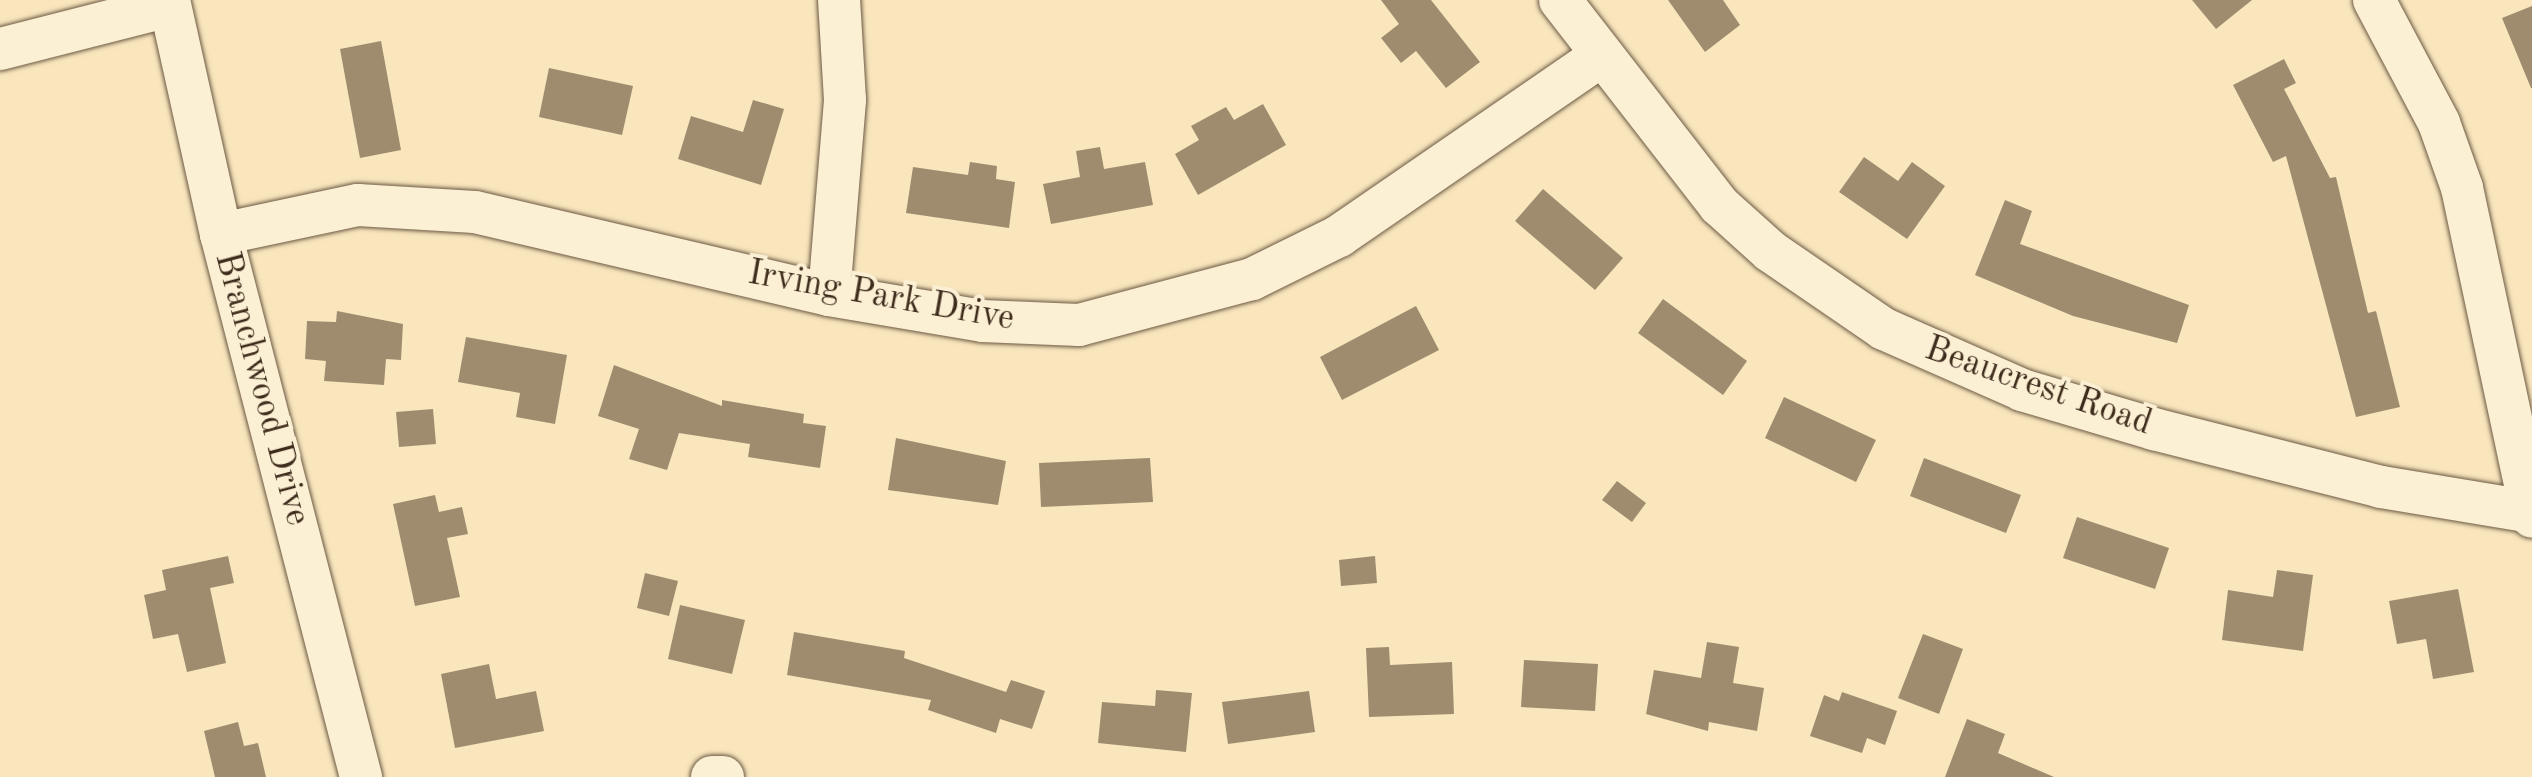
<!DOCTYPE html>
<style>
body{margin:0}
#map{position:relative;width:2532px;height:777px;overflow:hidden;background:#f9e6bd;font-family:"Old Standard TT",serif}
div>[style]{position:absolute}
.building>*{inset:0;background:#9f8c6f}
.roads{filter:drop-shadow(0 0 2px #6c5a44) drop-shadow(0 0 2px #6c5a44)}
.minor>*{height:42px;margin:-21px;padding:0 21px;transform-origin:21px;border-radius:21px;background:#fbefd4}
span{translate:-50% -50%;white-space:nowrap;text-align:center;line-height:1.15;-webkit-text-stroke:8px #fbefd4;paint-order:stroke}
.street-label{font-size:35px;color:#3d2b1b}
</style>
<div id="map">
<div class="building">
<div style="clip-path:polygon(1381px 0,1431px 0,1480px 62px,1446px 88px,1416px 51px,1401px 63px,1381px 38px,1399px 24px)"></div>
<div style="clip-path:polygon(1668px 0,1723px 0,1740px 25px,1705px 52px)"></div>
<div style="clip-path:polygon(2192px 0,2252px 0,2216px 29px)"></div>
<div style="clip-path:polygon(2532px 6px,2532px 88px,2531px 88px,2502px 18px)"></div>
<div style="clip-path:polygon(381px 41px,401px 150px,360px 158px,340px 49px)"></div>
<div style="clip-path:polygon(2284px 59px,2296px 83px,2284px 89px,2330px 178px,2336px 177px,2368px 313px,2376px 311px,2400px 407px,2356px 417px,2286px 156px,2273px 162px,2233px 85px)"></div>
<div style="clip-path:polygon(549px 68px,633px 86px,622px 135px,539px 117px)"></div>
<div style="clip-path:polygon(753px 100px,784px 109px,761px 185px,678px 159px,691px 116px,743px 132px)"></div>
<div style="clip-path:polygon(1263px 104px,1286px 145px,1198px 195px,1175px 154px,1199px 140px,1191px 126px,1226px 107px,1234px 120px)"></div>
<div style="clip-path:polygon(1100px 147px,1104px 169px,1145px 162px,1153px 205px,1051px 224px,1043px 184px,1080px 177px,1076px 151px)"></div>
<div style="clip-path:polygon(1864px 157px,1898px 181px,1912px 162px,1945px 186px,1907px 239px,1839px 192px)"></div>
<div style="clip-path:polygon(970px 162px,997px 166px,996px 179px,1015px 182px,1009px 228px,906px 213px,913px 167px,968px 175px)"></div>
<div style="clip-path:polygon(1543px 189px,1623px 258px,1595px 290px,1515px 221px)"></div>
<div style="clip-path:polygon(2005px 200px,2032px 211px,2020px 244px,2189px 305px,2177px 343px,2073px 316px,1975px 275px)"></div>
<div style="clip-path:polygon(1663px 299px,1747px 361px,1723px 395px,1638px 333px)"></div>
<div style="clip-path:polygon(1416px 306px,1439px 350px,1342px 400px,1320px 357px)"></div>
<div style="clip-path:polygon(337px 311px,403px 324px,401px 360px,386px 359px,384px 385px,324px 381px,326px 361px,305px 359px,307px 321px,336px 322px)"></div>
<div style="clip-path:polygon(466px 337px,567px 355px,555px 424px,516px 417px,520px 393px,458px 382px)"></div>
<div style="clip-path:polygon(614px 365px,722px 406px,722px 400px,804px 414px,803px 423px,826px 426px,820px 468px,748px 457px,750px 444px,679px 433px,667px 470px,629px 459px,639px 429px,598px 416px)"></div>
<div style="clip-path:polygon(1784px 397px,1876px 440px,1856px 482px,1765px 438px)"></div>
<div style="clip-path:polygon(433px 409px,436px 444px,399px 447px,396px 412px)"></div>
<div style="clip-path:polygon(896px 438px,1006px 461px,998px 505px,888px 490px)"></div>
<div style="clip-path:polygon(1150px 458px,1153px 502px,1041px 507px,1039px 463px)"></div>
<div style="clip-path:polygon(1924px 458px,2021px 495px,2006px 533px,1910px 496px)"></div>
<div style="clip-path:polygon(1617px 481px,1646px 503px,1632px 522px,1602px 500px)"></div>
<div style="clip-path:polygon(435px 495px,439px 512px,462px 507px,468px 534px,447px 538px,460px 597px,415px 606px,393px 504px)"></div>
<div style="clip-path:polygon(2077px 517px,2169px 548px,2155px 589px,2063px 558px)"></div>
<div style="clip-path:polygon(228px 556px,234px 583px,210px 588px,226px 663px,187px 672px,178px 634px,153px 639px,144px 595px,166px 590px,162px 570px)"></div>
<div style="clip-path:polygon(1375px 556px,1377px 583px,1341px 586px,1339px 560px)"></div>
<div style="clip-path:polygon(2277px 570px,2313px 575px,2303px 651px,2222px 640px,2228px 590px,2273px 597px)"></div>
<div style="clip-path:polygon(645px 573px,678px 581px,669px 616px,637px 608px)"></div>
<div style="clip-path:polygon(2458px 589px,2474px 672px,2433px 679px,2426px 639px,2397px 644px,2389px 601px)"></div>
<div style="clip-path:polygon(680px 605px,745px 620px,732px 674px,668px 659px)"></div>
<div style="clip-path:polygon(794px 632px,905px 651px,904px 658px,1006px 692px,1011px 680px,1045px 691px,1032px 729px,1000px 719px,996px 733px,928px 710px,931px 700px,787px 675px)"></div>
<div style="clip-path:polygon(1923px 634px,1963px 649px,1939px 714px,1898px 698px)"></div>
<div style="clip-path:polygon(1707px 642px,1739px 647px,1733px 683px,1764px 688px,1757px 731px,1709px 722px,1708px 731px,1646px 714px,1654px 670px,1701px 678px)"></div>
<div style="clip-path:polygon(1389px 647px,1390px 665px,1452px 662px,1454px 714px,1369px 717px,1366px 648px)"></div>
<div style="clip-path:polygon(1524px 660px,1598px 664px,1595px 711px,1521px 707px)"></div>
<div style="clip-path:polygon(489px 664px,496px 699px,536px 691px,544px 731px,455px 748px,441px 674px)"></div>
<div style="clip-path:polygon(1156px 690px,1192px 693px,1186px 752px,1098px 743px,1102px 702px,1155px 706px)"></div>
<div style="clip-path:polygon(1309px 691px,1315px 732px,1228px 744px,1222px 702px)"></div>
<div style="clip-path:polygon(1842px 692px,1897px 711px,1885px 745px,1867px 738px,1862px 753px,1810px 736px,1824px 695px,1839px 701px)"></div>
<div style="clip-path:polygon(1967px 719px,2005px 734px,1998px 753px,2054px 777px,1945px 777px)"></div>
<div style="clip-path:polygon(238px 722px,244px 746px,258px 743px,266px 777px,215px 777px,204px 731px)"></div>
</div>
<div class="roads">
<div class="minor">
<div style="left:169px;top:0;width:240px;rotate:77.5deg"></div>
<div style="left:221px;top:234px;width:561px;rotate:75.54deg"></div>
<div style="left:1560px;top:0;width:259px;rotate:52.2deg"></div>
<div style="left:1719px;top:205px;width:69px;rotate:42deg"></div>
<div style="left:1770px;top:251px;width:138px;rotate:34.4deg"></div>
<div style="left:1884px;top:329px;width:151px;rotate:23.8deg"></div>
<div style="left:2022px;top:390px;width:138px;rotate:16.5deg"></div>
<div style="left:2154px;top:429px;width:234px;rotate:14.3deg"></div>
<div style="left:2381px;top:487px;width:153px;rotate:9.4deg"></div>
<div style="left:2374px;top:0;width:139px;rotate:62.1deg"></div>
<div style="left:2439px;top:123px;width:69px;rotate:70.5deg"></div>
<div style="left:2462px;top:188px;width:336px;rotate:78deg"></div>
<div style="left:0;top:49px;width:174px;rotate:-14.3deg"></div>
<div style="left:221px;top:234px;width:140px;rotate:-12deg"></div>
<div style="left:358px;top:205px;width:117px;rotate:3.4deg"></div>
<div style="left:475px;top:212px;width:364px;rotate:13.2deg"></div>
<div style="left:829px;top:295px;width:155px;rotate:9.6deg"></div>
<div style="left:982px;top:321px;width:97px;rotate:2.4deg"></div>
<div style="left:1079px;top:325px;width:179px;rotate:-14.9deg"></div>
<div style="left:1252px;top:279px;width:97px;rotate:-26.3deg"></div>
<div style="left:1339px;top:236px;width:316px;rotate:-34.5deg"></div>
<div style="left:829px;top:295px;width:196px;rotate:-85.3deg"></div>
<div style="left:845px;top:100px;width:100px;rotate:-93.4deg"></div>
<div style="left:712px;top:777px;width:11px"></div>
</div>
</div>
<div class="street-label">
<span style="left:881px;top:297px;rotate:10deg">Irving Park Drive</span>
<span style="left:2038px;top:387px;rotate:19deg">Beaucrest Road</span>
<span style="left:261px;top:389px;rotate:75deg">Branchwood Drive</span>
</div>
</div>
